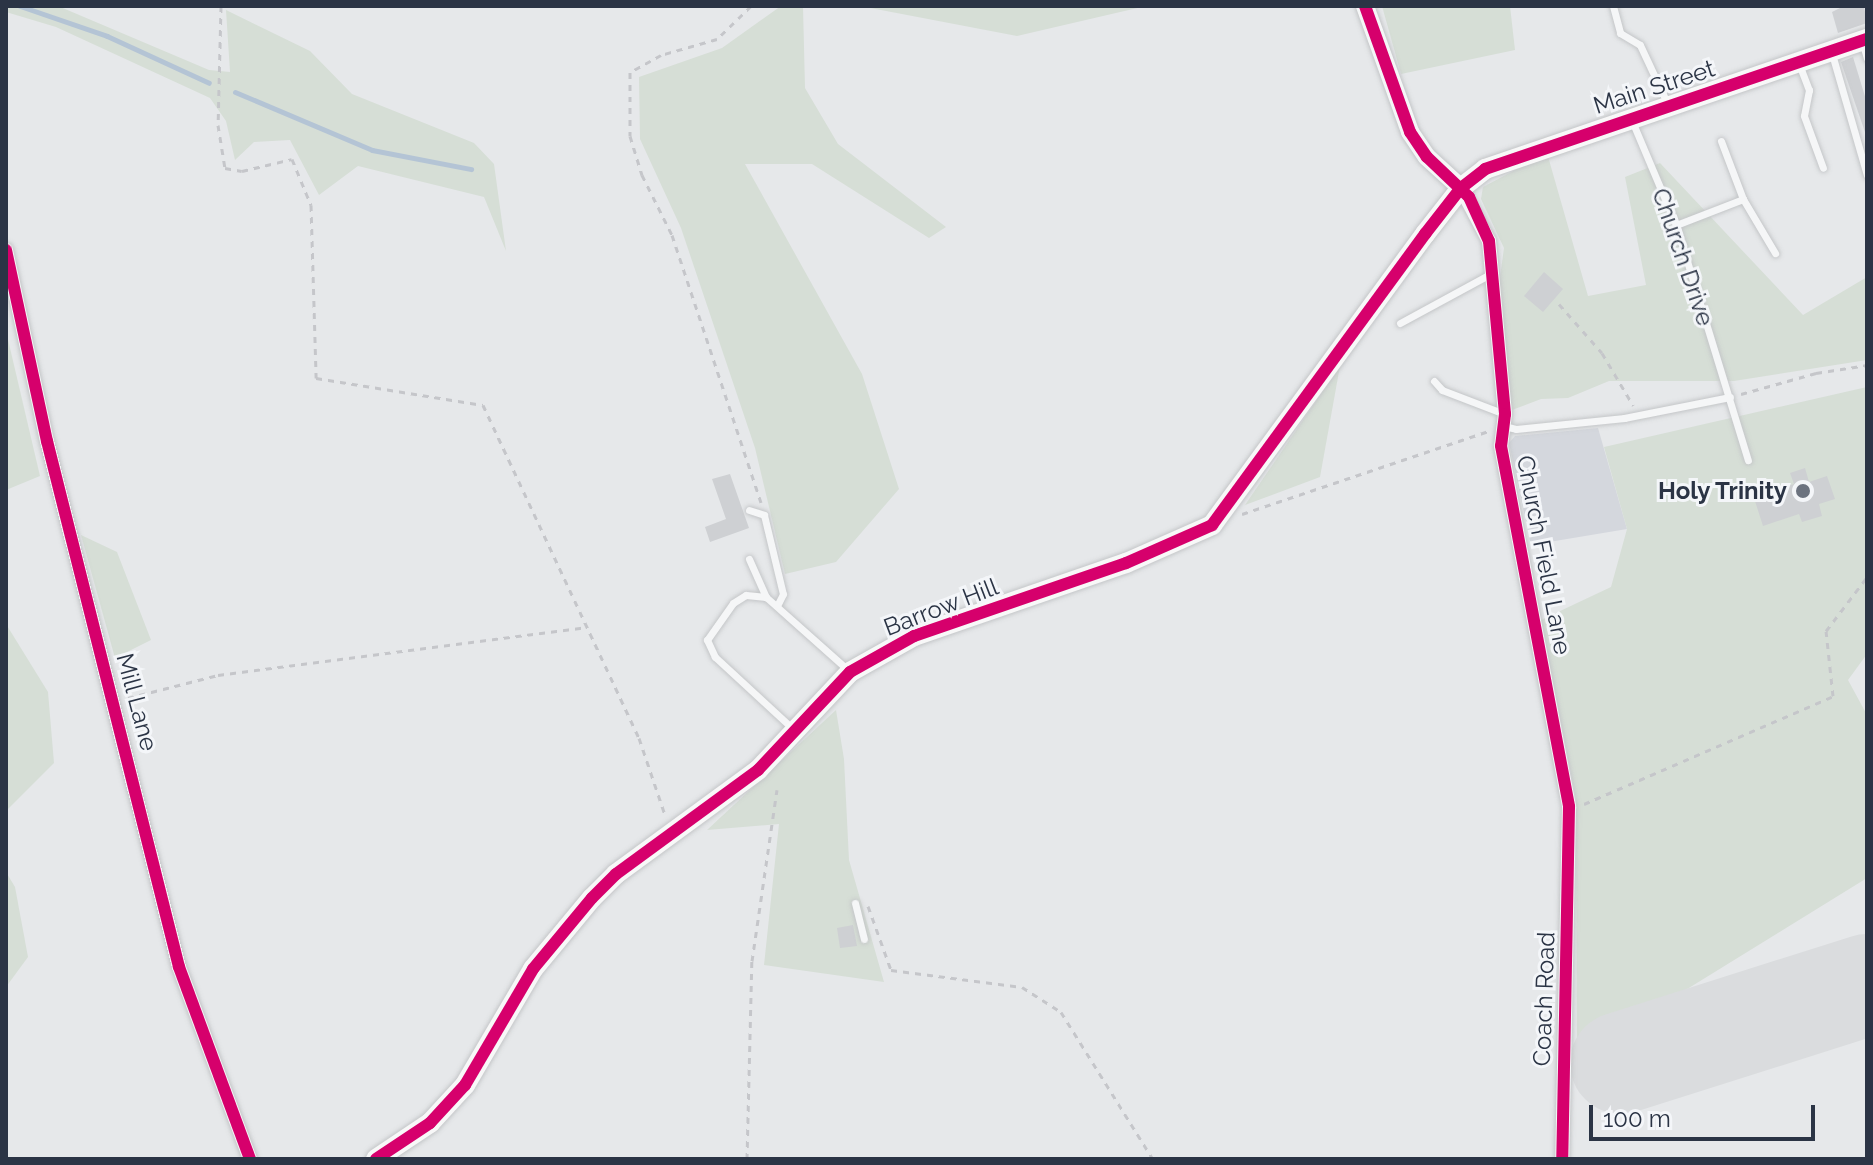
<!DOCTYPE html>
<style>
body{margin:0}
#map{position:relative;width:1873px;height:1165px;overflow:hidden;background:#e6e8ea;font-family:Raleway,sans-serif}
div>[style]{position:absolute}
.built>*{inset:0;background:#d4d7dd}
.green>*{inset:0;background:#d6ded6}
.stream>*{height:5px;margin:-2.5px;padding:0 2.5px;transform-origin:2.5px;border-radius:2.5px;background:#b4c4d5}
.runway>*{height:102px;margin:-51px;padding:0 51px;transform-origin:51px;border-radius:51px;background:#dadcde}
.building>*{inset:0;background:#ced0d3}
.path>*{height:3px;margin-top:-1.5px;transform-origin:0;background:repeating-linear-gradient(90deg,#c5c6ca 0 6px,transparent 0 12px)}
.roads{filter:drop-shadow(0 0 2px #c4c6c8) drop-shadow(0 0 2px #c4c6c8)}
.service>*{height:7px;margin:-3.5px;padding:0 3.5px;transform-origin:3.5px;border-radius:3.5px;background:#f5f6f7}
.minor>*{height:14px;margin:-7px;padding:0 7px;transform-origin:7px;border-radius:7px;background:#f5f6f7}
.tertiary>*{height:18px;margin:-9px;padding:0 9px;transform-origin:9px;border-radius:9px;background:#f5f6f7}
.secondary>*{height:20px;margin:-10px;padding:0 10px;transform-origin:10px;border-radius:10px;background:#f8f8f8}
.cycleway>*{height:12px;margin:-6px;padding:0 6px;transform-origin:6px;border-radius:6px;background:#d6006c}
.dots>*{width:22px;height:22px;translate:-50% -50%;box-sizing:border-box;border:4px solid #f4f6f9;border-radius:50%}
span{translate:-50% -50%;white-space:nowrap;text-align:center;line-height:1.15;-webkit-text-stroke:6px #f4f6f9;paint-order:stroke}
.street-label{font-size:24px;color:#2b3445}
.poi-label{font-size:24px;color:#2b3445;font-weight:700}
.right{translate:-100% -50%;text-align:right}
.frame{position:absolute;inset:0;border:8px solid #2b3445;pointer-events:none}
.scale{position:absolute;left:1589px;top:1105px;width:226px;height:36px;box-sizing:border-box;border:4px solid #2b3445;border-top:0;padding-left:10px;font-size:24px;line-height:28px;white-space:nowrap;color:#2b3445;-webkit-text-stroke:6px #f4f6f9;paint-order:stroke}
</style>
<div id="map">
<div class="built">
<div style="clip-path:polygon(1598px 428px,1627px 529px,1531px 545px,1509px 443px,1515px 436px)"></div>
</div>
<div class="green">
<div style="clip-path:polygon(6px 6px,58px 6px,209px 70px,230px 72px,226px 10px,310px 51px,352px 94px,474px 143px,494px 164px,506px 251px,484px 197px,358px 166px,319px 195px,290px 140px,254px 142px,235px 160px,226px 121px,210px 98px,56px 27px,6px 12px)"></div>
<div style="clip-path:polygon(781px 6px,803px 6px,805px 88px,838px 144px,946px 227px,929px 238px,812px 164px,745px 164px,862px 374px,899px 489px,836px 562px,785px 574px,755px 448px,681px 228px,640px 139px,639px 77px,722px 48px)"></div>
<div style="clip-path:polygon(860px 6px,1146px 6px,1017px 36px)"></div>
<div style="clip-path:polygon(1382px 6px,1510px 6px,1515px 50px,1401px 74px)"></div>
<div style="clip-path:polygon(1547px 153px,1588px 296px,1646px 285px,1625px 177px,1660px 163px,1803px 315px,1867px 277px,1867px 360px,1734px 381px,1609px 381px,1568px 398px,1541px 399px,1512px 410px,1496px 307px,1504px 248px,1481px 199px,1483px 187px)"></div>
<div style="clip-path:polygon(6px 331px,40px 476px,6px 490px)"></div>
<div style="clip-path:polygon(1340px 366px,1320px 477px,1245px 505px)"></div>
<div style="clip-path:polygon(1867px 387px,1867px 654px,1848px 680px,1867px 715px,1867px 878px,1577px 1057px,1576px 799px,1541px 620px,1611px 587px,1627px 529px,1604px 447px)"></div>
<div style="clip-path:polygon(81px 535px,117px 552px,151px 640px,115px 658px)"></div>
<div style="clip-path:polygon(6px 624px,48px 692px,54px 763px,6px 811px)"></div>
<div style="clip-path:polygon(836px 710px,844px 759px,849px 860px,884px 982px,764px 965px,779px 824px,707px 830px)"></div>
<div style="clip-path:polygon(6px 872px,15px 887px,28px 957px,6px 987px)"></div>
</div>
<div class="stream">
<div style="left:20px;top:6px;width:92px;rotate:19deg"></div>
<div style="left:107px;top:36px;width:112px;rotate:24.7deg"></div>
<div style="left:235px;top:92px;width:149px;rotate:22.9deg"></div>
<div style="left:372px;top:150px;width:101px;rotate:10.9deg"></div>
</div>
<div class="runway">
<div style="left:1621px;top:1063px;width:258px;rotate:-17.6deg"></div>
</div>
<div class="building">
<div style="clip-path:polygon(1844px 6px,1864px 6px,1867px 23px,1838px 33px,1832px 12px)"></div>
<div style="clip-path:polygon(1853px 57px,1867px 103px,1867px 138px,1841px 62px)"></div>
<div style="clip-path:polygon(1544px 272px,1563px 289px,1543px 312px,1524px 296px)"></div>
<div style="clip-path:polygon(1805px 468px,1809px 482px,1827px 476px,1835px 499px,1819px 504px,1822px 516px,1802px 522px,1799px 514px,1763px 526px,1754px 498px,1794px 484px,1790px 473px)"></div>
<div style="clip-path:polygon(730px 474px,749px 528px,710px 542px,705px 527px,726px 519px,712px 479px)"></div>
<div style="clip-path:polygon(853px 925px,857px 946px,840px 948px,837px 928px)"></div>
</div>
<div class="path">
<div style="left:221px;top:6px;width:119px;rotate:91.4deg"></div>
<div style="left:218px;top:125px;width:44px;rotate:80.8deg"></div>
<div style="left:225px;top:168px;width:17px;rotate:10deg"></div>
<div style="left:242px;top:171px;width:51px;rotate:-13.5deg"></div>
<div style="left:292px;top:159px;width:50px;rotate:67.6deg"></div>
<div style="left:311px;top:205px;width:173px;rotate:88.3deg"></div>
<div style="left:316px;top:378px;width:169px;rotate:9.2deg"></div>
<div style="left:483px;top:405px;width:368px;rotate:64.9deg"></div>
<div style="left:639px;top:738px;width:81px;rotate:71.3deg"></div>
<div style="left:751px;top:6px;width:47px;rotate:135.9deg"></div>
<div style="left:717px;top:39px;width:58px;rotate:164.1deg"></div>
<div style="left:661px;top:55px;width:35px;rotate:151deg"></div>
<div style="left:630px;top:72px;width:64px;rotate:90deg"></div>
<div style="left:630px;top:136px;width:41px;rotate:72.9deg"></div>
<div style="left:642px;top:175px;width:67px;rotate:63.4deg"></div>
<div style="left:672px;top:235px;width:282px;rotate:71.6deg"></div>
<div style="left:1559px;top:304px;width:65px;rotate:48.7deg"></div>
<div style="left:1602px;top:353px;width:61px;rotate:59.2deg"></div>
<div style="left:1741px;top:394px;width:78px;rotate:-15.6deg"></div>
<div style="left:1816px;top:373px;width:52px;rotate:-8.9deg"></div>
<div style="left:1242px;top:514px;width:261px;rotate:-18.6deg"></div>
<div style="left:128px;top:698px;width:93px;rotate:-14.3deg"></div>
<div style="left:218px;top:675px;width:367px;rotate:-7.4deg"></div>
<div style="left:1584px;top:804px;width:271px;rotate:-23.4deg"></div>
<div style="left:1833px;top:696px;width:65px;rotate:-96.1deg"></div>
<div style="left:1826px;top:631px;width:68px;rotate:-52.8deg"></div>
<div style="left:868px;top:906px;width:68px;rotate:70.2deg"></div>
<div style="left:891px;top:970px;width:132px;rotate:7.4deg"></div>
<div style="left:1022px;top:987px;width:46px;rotate:32.7deg"></div>
<div style="left:1061px;top:1012px;width:173px;rotate:58deg"></div>
<div style="left:747px;top:1159px;width:198px;rotate:-88.6deg"></div>
<div style="left:752px;top:961px;width:173px;rotate:-81.7deg"></div>
</div>
<div class="roads">
<div class="service">
<div style="left:1613px;top:6px;width:28px;rotate:75deg"></div>
<div style="left:1620px;top:33px;width:23px;rotate:31deg"></div>
<div style="left:1640px;top:45px;width:66px;rotate:65deg"></div>
<div style="left:1862px;top:41px;width:18px;rotate:74deg"></div>
<div style="left:1832px;top:54px;width:126px;rotate:73.9deg"></div>
<div style="left:1799px;top:64px;width:28px;rotate:69deg"></div>
<div style="left:1809px;top:90px;width:26px;rotate:101deg"></div>
<div style="left:1804px;top:116px;width:55px;rotate:69.9deg"></div>
<div style="left:1632px;top:121px;width:113px;rotate:67.1deg"></div>
<div style="left:1676px;top:225px;width:246px;rotate:73deg"></div>
<div style="left:1743px;top:199px;width:63px;rotate:59.3deg"></div>
<div style="left:1676px;top:225px;width:72px;rotate:-21.2deg"></div>
<div style="left:1743px;top:199px;width:62px;rotate:-110.8deg"></div>
<div style="left:1400px;top:323px;width:105px;rotate:-28.5deg"></div>
<div style="left:1434px;top:381px;width:12px;rotate:48deg"></div>
<div style="left:1442px;top:390px;width:67px;rotate:20.9deg"></div>
<div style="left:1504px;top:426px;width:12px;rotate:14deg"></div>
<div style="left:1516px;top:429px;width:109px;rotate:-5.8deg"></div>
<div style="left:1624px;top:418px;width:108px;rotate:-11.2deg"></div>
<div style="left:749px;top:510px;width:16px;rotate:18deg"></div>
<div style="left:764px;top:515px;width:81px;rotate:76.5deg"></div>
<div style="left:783px;top:594px;width:13px;rotate:117deg"></div>
<div style="left:749px;top:559px;width:42px;rotate:65.9deg"></div>
<div style="left:792px;top:728px;width:105px;rotate:-137.3deg"></div>
<div style="left:715px;top:657px;width:19px;rotate:-115deg"></div>
<div style="left:707px;top:640px;width:45px;rotate:-54.9deg"></div>
<div style="left:733px;top:603px;width:15px;rotate:-32deg"></div>
<div style="left:746px;top:595px;width:20px;rotate:6deg"></div>
<div style="left:766px;top:597px;width:110px;rotate:41.7deg"></div>
<div style="left:855px;top:903px;width:37px;rotate:76deg"></div>
</div>
<div class="minor">
<div style="left:1461px;top:188px;width:60px;rotate:62.2deg"></div>
<div style="left:1489px;top:241px;width:174px;rotate:84.7deg"></div>
<div style="left:1505px;top:414px;width:32px;rotate:97deg"></div>
<div style="left:1501px;top:446px;width:367px;rotate:79.3deg"></div>
<div style="left:1569px;top:807px;width:352px;rotate:91.1deg"></div>
<div style="left:6px;top:250px;width:195px;rotate:77.9deg"></div>
<div style="left:47px;top:441px;width:542px;rotate:75.91deg"></div>
<div style="left:179px;top:967px;width:205px;rotate:69.7deg"></div>
</div>
<div class="tertiary">
<div style="left:1365px;top:6px;width:134px;rotate:70.3deg"></div>
<div style="left:1410px;top:132px;width:30px;rotate:56deg"></div>
<div style="left:1427px;top:157px;width:46px;rotate:42.4deg"></div>
</div>
<div class="secondary">
<div style="left:376px;top:1159px;width:65px;rotate:-33.7deg"></div>
<div style="left:430px;top:1123px;width:52px;rotate:-47.4deg"></div>
<div style="left:465px;top:1085px;width:134px;rotate:-59.6deg"></div>
<div style="left:533px;top:969px;width:92px;rotate:-50.3deg"></div>
<div style="left:592px;top:898px;width:34px;rotate:-45deg"></div>
<div style="left:616px;top:874px;width:176px;rotate:-36.2deg"></div>
<div style="left:758px;top:770px;width:134px;rotate:-46.8deg"></div>
<div style="left:850px;top:672px;width:73px;rotate:-29.4deg"></div>
<div style="left:914px;top:636px;width:224px;rotate:-19deg"></div>
<div style="left:1126px;top:563px;width:94px;rotate:-23.8deg"></div>
<div style="left:1212px;top:525px;width:361px;rotate:-53.8deg"></div>
<div style="left:1425px;top:234px;width:58px;rotate:-52deg"></div>
<div style="left:1461px;top:188px;width:31px;rotate:-38deg"></div>
<div style="left:1485px;top:169px;width:404px;rotate:-18.8deg"></div>
</div>
</div>
<div class="cycleway">
<div style="left:1365px;top:6px;width:134px;rotate:70.3deg"></div>
<div style="left:1410px;top:132px;width:30px;rotate:56deg"></div>
<div style="left:1427px;top:157px;width:58px;rotate:43.6deg"></div>
<div style="left:1469px;top:197px;width:48px;rotate:65.6deg"></div>
<div style="left:1489px;top:241px;width:174px;rotate:84.7deg"></div>
<div style="left:1505px;top:414px;width:32px;rotate:97deg"></div>
<div style="left:1501px;top:446px;width:367px;rotate:79.3deg"></div>
<div style="left:1569px;top:807px;width:352px;rotate:91.1deg"></div>
<div style="left:6px;top:250px;width:195px;rotate:77.9deg"></div>
<div style="left:47px;top:441px;width:542px;rotate:75.91deg"></div>
<div style="left:179px;top:967px;width:205px;rotate:69.7deg"></div>
<div style="left:376px;top:1159px;width:65px;rotate:-33.7deg"></div>
<div style="left:430px;top:1123px;width:52px;rotate:-47.4deg"></div>
<div style="left:465px;top:1085px;width:134px;rotate:-59.6deg"></div>
<div style="left:533px;top:969px;width:92px;rotate:-50.3deg"></div>
<div style="left:592px;top:898px;width:34px;rotate:-45deg"></div>
<div style="left:616px;top:874px;width:176px;rotate:-36.2deg"></div>
<div style="left:758px;top:770px;width:134px;rotate:-46.8deg"></div>
<div style="left:850px;top:672px;width:73px;rotate:-29.4deg"></div>
<div style="left:914px;top:636px;width:224px;rotate:-19deg"></div>
<div style="left:1126px;top:563px;width:94px;rotate:-23.8deg"></div>
<div style="left:1212px;top:525px;width:361px;rotate:-53.8deg"></div>
<div style="left:1425px;top:234px;width:58px;rotate:-52deg"></div>
<div style="left:1461px;top:188px;width:31px;rotate:-38deg"></div>
<div style="left:1485px;top:169px;width:404px;rotate:-18.8deg"></div>
</div>
<div class="dots">
<div style="left:1803px;top:491px;background:#6c737f"></div>
</div>
<div class="street-label">
<span style="left:1654px;top:87px;rotate:-18deg">Main Street</span>
<span style="left:1683px;top:257px;rotate:71deg">Church Drive</span>
<span style="left:1544px;top:555px;rotate:79deg">Church Field Lane</span>
<span style="left:941px;top:607px;rotate:-21deg">Barrow Hill</span>
<span style="left:137px;top:702px;rotate:75deg">Mill Lane</span>
<span style="left:1544px;top:999px;rotate:-88deg">Coach Road</span>
</div>
<div class="poi-label">
<span class="right" style="left:1787px;top:491px">Holy Trinity</span>
</div>
<div class="frame"></div>
<div class="scale">100 m</div>
</div>
